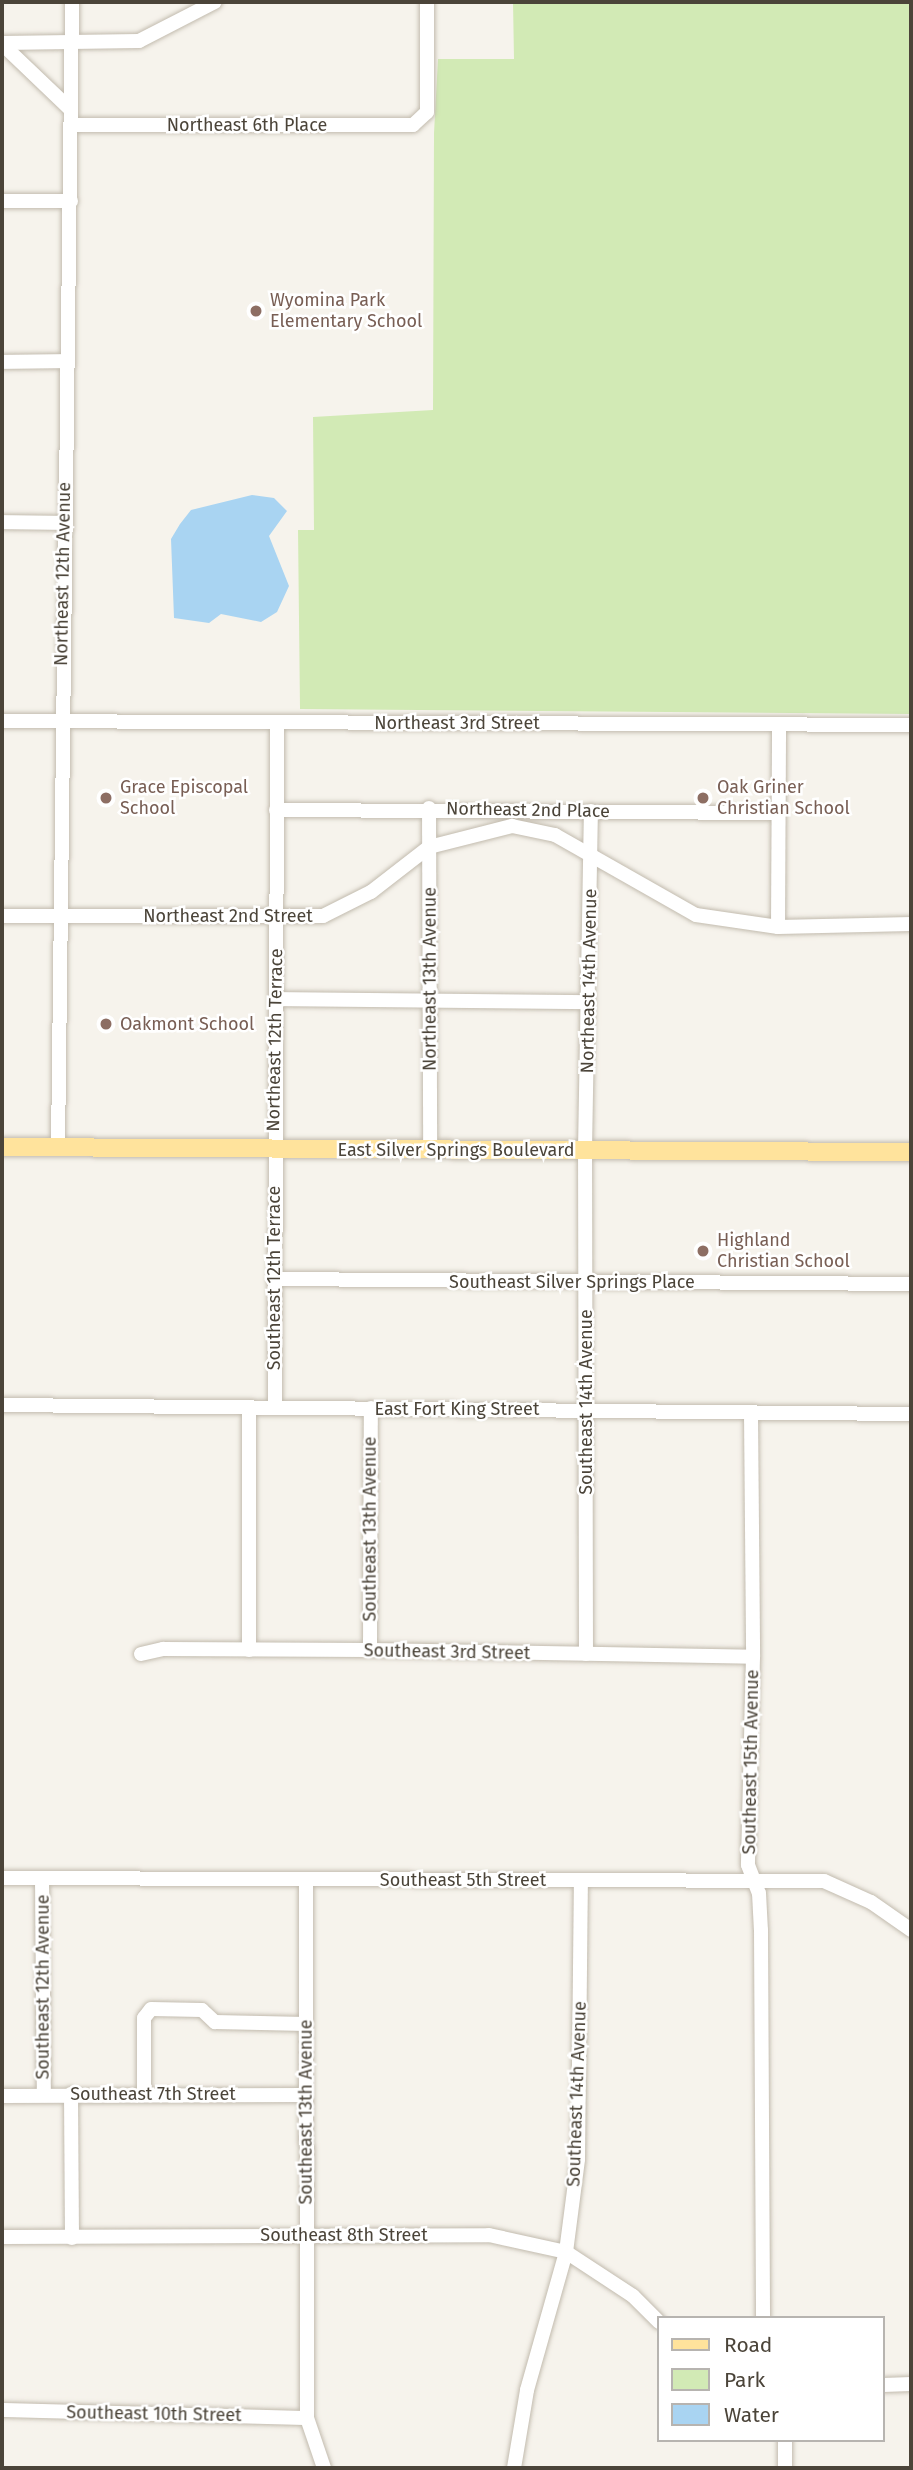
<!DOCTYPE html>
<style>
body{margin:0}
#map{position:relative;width:913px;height:2470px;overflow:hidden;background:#f6f3ec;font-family:"Fira Sans",sans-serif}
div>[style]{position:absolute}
.green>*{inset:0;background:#d2eab5}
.water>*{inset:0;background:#a9d4f2}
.roads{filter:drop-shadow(0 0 2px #c2bbae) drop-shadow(0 0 2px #c2bbae)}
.minor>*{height:14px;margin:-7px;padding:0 7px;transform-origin:7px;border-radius:7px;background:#fff}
.major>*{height:18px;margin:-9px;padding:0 9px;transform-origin:9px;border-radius:9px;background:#ffe39c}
.dots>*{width:19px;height:19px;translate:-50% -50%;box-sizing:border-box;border:4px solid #fff;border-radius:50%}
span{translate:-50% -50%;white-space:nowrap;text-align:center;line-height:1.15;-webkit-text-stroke:5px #fff;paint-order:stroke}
.street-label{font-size:18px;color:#4b4439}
.education-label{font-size:18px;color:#785e54}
.left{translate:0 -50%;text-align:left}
.frame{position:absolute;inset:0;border:4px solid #4b4439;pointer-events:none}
.legend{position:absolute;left:657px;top:2316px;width:228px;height:126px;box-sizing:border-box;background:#fff;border:2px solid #b7b4b0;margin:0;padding:9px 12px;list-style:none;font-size:21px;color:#4b4439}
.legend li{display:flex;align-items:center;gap:14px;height:35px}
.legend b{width:35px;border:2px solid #b7b4b0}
</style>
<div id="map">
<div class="green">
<div style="clip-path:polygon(513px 2px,911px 2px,911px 714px,300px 709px,298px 530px,314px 530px,313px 417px,433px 410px,434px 133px,438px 59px,514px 59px)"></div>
</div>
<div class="water">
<div style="clip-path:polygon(252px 495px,274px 498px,287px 511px,269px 536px,289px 586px,277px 612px,261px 622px,221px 614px,209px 623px,174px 618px,171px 539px,180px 524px,191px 510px)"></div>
</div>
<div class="roads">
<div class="minor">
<div style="left:2px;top:43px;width:137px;rotate:-0.8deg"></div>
<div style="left:139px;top:41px;width:85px;rotate:-27.2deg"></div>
<div style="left:2px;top:44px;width:95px;rotate:43.7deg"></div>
<div style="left:71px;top:125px;width:342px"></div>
<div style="left:413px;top:125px;width:19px;rotate:-43deg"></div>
<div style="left:427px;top:112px;width:110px;rotate:-90deg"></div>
<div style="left:2px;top:201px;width:69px"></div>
<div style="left:2px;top:362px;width:64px;rotate:-0.9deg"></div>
<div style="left:2px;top:522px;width:62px;rotate:0.9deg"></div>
<div style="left:2px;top:721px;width:909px;rotate:0.25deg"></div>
<div style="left:429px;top:808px;width:342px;rotate:89.8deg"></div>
<div style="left:276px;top:810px;width:503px;rotate:0.34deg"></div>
<div style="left:2px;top:916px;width:321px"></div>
<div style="left:323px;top:916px;width:54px;rotate:-26.6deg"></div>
<div style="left:371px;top:892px;width:73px;rotate:-37.8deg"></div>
<div style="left:429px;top:847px;width:86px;rotate:-14.2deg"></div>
<div style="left:512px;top:826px;width:44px;rotate:11.8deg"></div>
<div style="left:555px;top:835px;width:162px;rotate:29.6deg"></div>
<div style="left:696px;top:915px;width:83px;rotate:8.3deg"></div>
<div style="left:778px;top:927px;width:133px;rotate:-1.3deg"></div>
<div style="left:778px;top:927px;width:201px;rotate:-89.7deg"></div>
<div style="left:276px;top:999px;width:312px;rotate:0.6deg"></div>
<div style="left:58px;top:1147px;width:1145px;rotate:-89.3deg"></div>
<div style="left:274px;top:1279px;width:637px;rotate:0.45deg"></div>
<div style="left:2px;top:1405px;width:909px;rotate:0.57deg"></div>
<div style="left:275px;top:1408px;width:686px;rotate:-89.83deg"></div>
<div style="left:751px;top:1413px;width:244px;rotate:89.5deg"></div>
<div style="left:753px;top:1657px;width:208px;rotate:91.4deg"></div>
<div style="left:748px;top:1865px;width:30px;rotate:69deg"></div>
<div style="left:759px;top:1893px;width:37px;rotate:87deg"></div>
<div style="left:761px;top:1930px;width:388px;rotate:89.7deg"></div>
<div style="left:249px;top:1650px;width:243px;rotate:-90deg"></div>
<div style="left:370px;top:1650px;width:242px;rotate:-89.8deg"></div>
<div style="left:141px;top:1654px;width:23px;rotate:-13deg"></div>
<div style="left:163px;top:1649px;width:207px;rotate:0.3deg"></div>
<div style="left:370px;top:1650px;width:383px;rotate:1deg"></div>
<div style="left:586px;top:1654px;width:504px;rotate:-90.11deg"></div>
<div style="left:585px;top:1150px;width:339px;rotate:-89deg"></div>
<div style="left:2px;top:1878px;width:822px;rotate:0.21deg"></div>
<div style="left:824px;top:1881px;width:51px;rotate:24.1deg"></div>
<div style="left:871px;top:1902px;width:49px;rotate:35deg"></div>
<div style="left:42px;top:1879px;width:216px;rotate:89.5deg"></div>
<div style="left:306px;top:1879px;width:539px;rotate:89.89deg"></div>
<div style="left:307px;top:2418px;width:53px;rotate:71.2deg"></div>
<div style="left:71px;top:2094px;width:144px;rotate:89.6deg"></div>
<div style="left:144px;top:2094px;width:76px;rotate:-90deg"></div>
<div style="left:144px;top:2018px;width:11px;rotate:-52deg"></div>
<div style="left:151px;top:2009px;width:51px;rotate:1.1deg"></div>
<div style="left:202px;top:2010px;width:18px;rotate:43deg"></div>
<div style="left:215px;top:2022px;width:91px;rotate:1.3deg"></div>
<div style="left:2px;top:2096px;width:303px;rotate:-0.2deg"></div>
<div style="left:2px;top:2237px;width:487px;rotate:-0.2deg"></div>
<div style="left:489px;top:2235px;width:79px;rotate:12.4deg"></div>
<div style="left:566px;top:2252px;width:80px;rotate:33.3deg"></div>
<div style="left:633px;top:2296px;width:37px;rotate:45deg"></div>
<div style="left:883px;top:2385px;width:28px;rotate:-2deg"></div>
<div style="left:2px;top:2410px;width:305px;rotate:1.5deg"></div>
<div style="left:514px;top:2468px;width:79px;rotate:-80.5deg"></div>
<div style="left:527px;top:2390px;width:143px;rotate:-74.2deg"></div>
<div style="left:566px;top:2252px;width:94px;rotate:-82.6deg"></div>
<div style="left:578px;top:2159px;width:279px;rotate:-89.4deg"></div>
<div style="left:785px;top:2468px;width:28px;rotate:-90deg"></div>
</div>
<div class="major">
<div style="left:2px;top:1147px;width:909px;rotate:0.32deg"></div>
</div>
</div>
<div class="dots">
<div style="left:256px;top:311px;background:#8d6e63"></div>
<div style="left:106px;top:798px;background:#8d6e63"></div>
<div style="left:703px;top:798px;background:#8d6e63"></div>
<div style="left:106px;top:1024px;background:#8d6e63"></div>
<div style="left:703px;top:1251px;background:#8d6e63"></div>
</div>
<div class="street-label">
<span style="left:247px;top:125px">Northeast 6th Place</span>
<span style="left:63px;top:574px;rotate:-89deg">Northeast 12th Avenue</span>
<span style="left:457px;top:723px">Northeast 3rd Street</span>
<span style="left:528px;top:810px;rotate:1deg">Northeast 2nd Place</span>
<span style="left:228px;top:916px">Northeast 2nd Street</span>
<span style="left:430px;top:979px;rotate:-90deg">Northeast 13th Avenue</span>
<span style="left:589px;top:981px;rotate:-89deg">Northeast 14th Avenue</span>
<span style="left:275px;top:1040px;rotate:-89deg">Northeast 12th Terrace</span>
<span style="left:456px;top:1150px">East Silver Springs Boulevard</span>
<span style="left:274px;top:1278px;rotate:-90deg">Southeast 12th Terrace</span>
<span style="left:572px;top:1282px">Southeast Silver Springs Place</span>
<span style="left:586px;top:1402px;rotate:-90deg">Southeast 14th Avenue</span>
<span style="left:457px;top:1409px">East Fort King Street</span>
<span style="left:370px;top:1529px;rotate:-90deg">Southeast 13th Avenue</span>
<span style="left:447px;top:1652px;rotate:1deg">Southeast 3rd Street</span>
<span style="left:751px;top:1762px;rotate:-89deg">Southeast 15th Avenue</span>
<span style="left:463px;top:1880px">Southeast 5th Street</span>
<span style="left:43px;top:1987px;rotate:-90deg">Southeast 12th Avenue</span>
<span style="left:153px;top:2094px">Southeast 7th Street</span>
<span style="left:577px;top:2094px;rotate:-88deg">Southeast 14th Avenue</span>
<span style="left:306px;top:2112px;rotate:-90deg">Southeast 13th Avenue</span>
<span style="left:344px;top:2235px">Southeast 8th Street</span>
<span style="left:154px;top:2414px;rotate:1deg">Southeast 10th Street</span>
</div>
<div class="education-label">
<span class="left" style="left:270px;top:311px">Wyomina Park<br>Elementary School</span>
<span class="left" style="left:120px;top:798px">Grace Episcopal<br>School</span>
<span class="left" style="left:717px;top:798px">Oak Griner<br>Christian School</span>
<span class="left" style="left:120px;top:1024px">Oakmont School</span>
<span class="left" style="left:717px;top:1251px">Highland<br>Christian School</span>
</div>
<div class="frame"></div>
<ul class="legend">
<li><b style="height:9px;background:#ffe39c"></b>Road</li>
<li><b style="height:19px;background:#d2eab5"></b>Park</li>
<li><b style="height:19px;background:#a9d4f2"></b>Water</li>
</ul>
</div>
